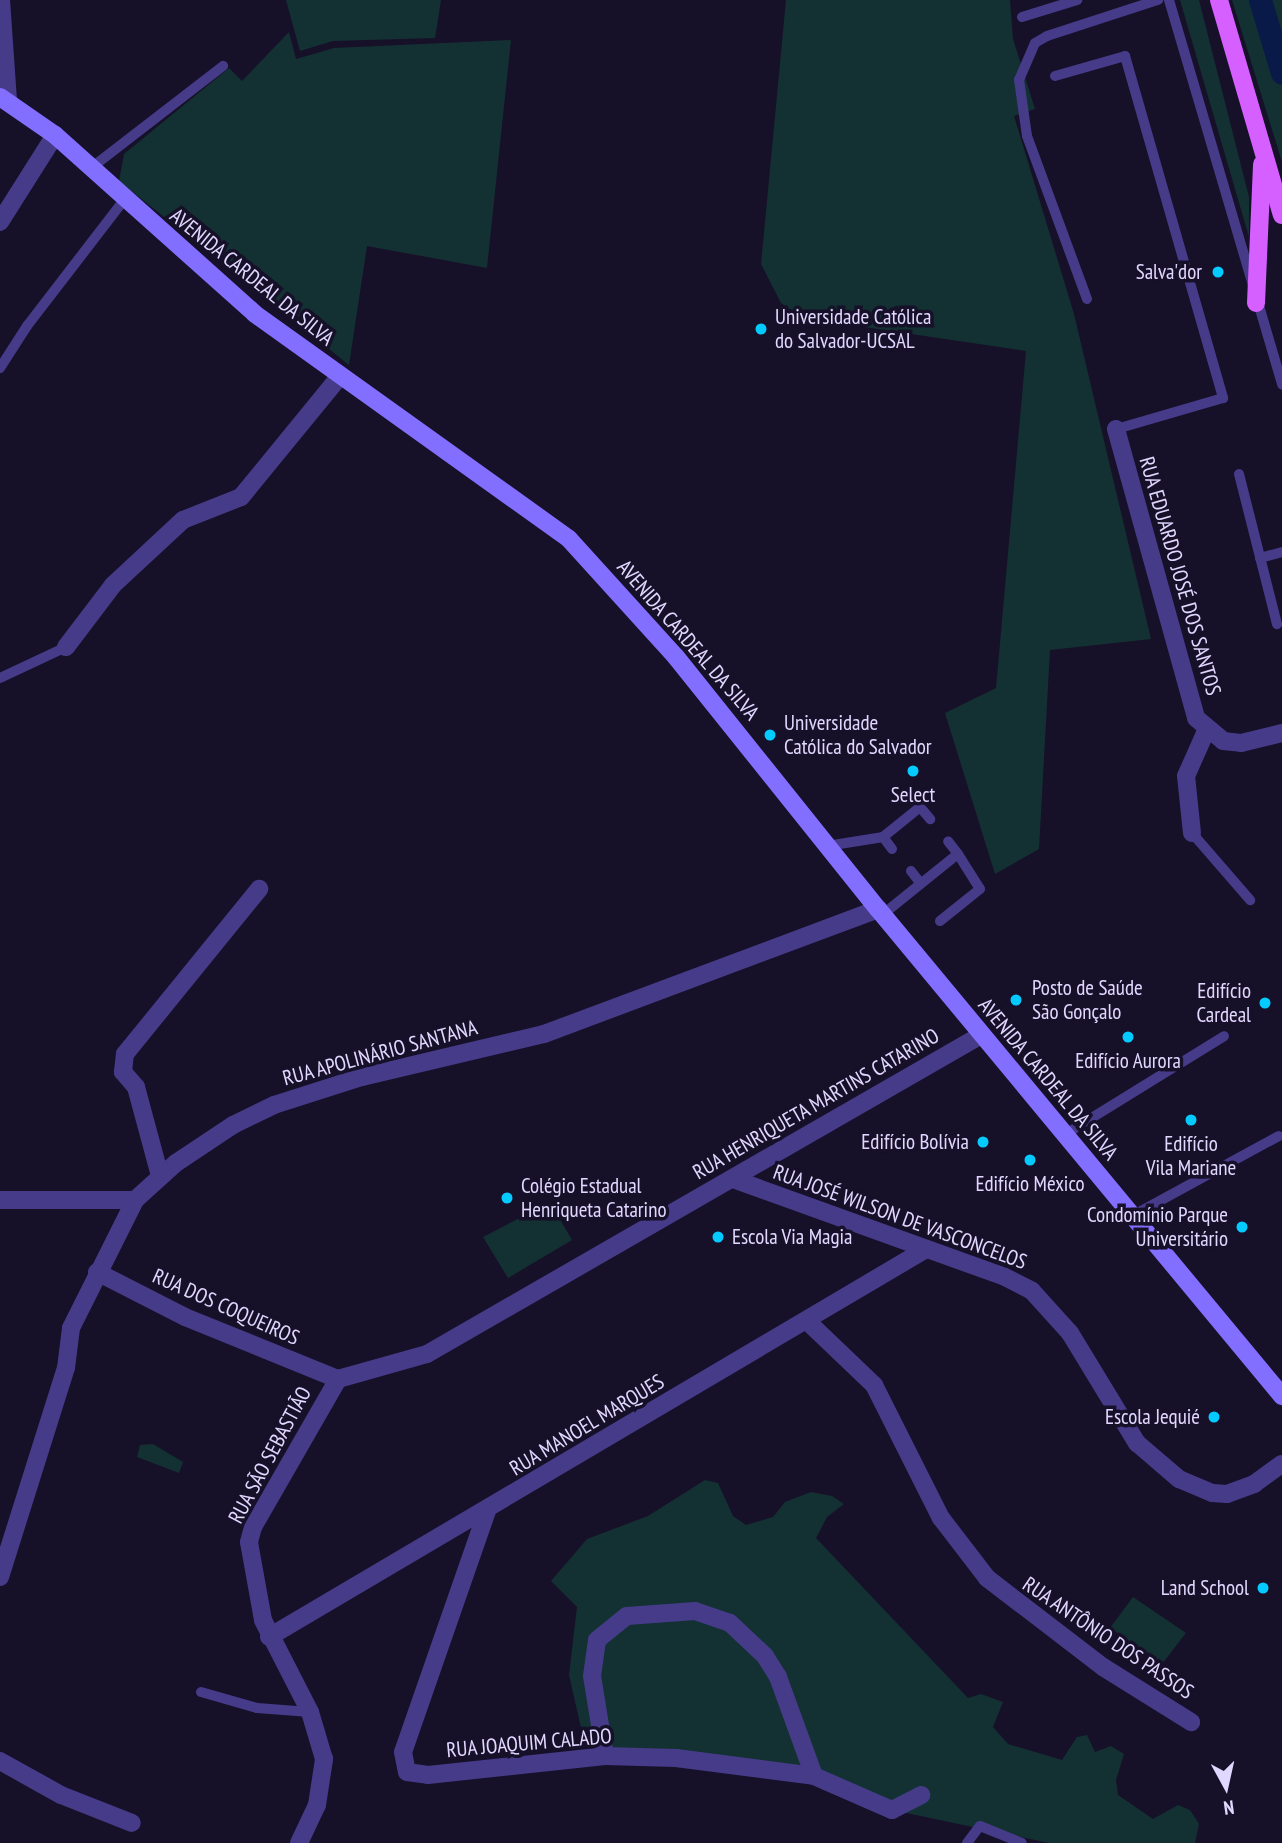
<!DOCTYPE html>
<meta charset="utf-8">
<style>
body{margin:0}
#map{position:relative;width:1282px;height:1843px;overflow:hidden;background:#171029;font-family:"PT Sans Narrow",sans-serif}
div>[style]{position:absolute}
.green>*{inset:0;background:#133133}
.canal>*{height:23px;margin:-11.5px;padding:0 11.5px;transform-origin:11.5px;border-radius:11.5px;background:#0a1a48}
.service>*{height:10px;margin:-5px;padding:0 5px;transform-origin:5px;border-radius:5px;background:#463b89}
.minor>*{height:18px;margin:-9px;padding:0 9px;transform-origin:9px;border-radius:9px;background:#463b89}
.tertiary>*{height:18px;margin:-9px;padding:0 9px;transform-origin:9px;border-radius:9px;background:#463b89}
.secondary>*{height:18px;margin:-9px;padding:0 9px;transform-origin:9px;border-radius:9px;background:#836fff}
.primary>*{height:18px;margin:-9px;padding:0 9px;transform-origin:9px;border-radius:9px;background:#d55fff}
.dots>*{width:19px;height:19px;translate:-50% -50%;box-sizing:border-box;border:4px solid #171029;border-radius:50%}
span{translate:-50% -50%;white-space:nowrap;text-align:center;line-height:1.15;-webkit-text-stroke:7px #171029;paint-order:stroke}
.poi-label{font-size:21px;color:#e1d8ff}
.right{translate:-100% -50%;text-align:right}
.left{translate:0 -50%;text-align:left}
.street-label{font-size:21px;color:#e1d8ff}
.north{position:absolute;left:1191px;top:1752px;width:70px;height:70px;-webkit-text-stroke:5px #171029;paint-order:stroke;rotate:172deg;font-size:19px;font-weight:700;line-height:28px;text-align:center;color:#e1d8ff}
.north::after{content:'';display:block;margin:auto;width:24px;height:32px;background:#e1d8ff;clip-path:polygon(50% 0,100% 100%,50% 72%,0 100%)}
</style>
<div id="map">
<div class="green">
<div style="clip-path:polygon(286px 0,441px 0,435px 38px,333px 41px,300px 51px)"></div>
<div style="clip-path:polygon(786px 0,1010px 0,1013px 39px,1035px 109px,1014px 116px,1074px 314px,1151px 639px,1050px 650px,1039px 849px,995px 874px,945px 713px,996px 688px,1026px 351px,803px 318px,781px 303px,761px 264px)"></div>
<div style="clip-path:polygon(1180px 0,1199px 0,1249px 197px,1249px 237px)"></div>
<div style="clip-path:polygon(1232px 0,1282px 0,1282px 162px)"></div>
<div style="clip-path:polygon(289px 32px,296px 59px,334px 48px,511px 40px,487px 268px,367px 246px,349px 365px,119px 181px,124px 154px,229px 68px,242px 81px)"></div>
<div style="clip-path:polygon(550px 1202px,572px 1240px,508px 1278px,483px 1237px)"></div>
<div style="clip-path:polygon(153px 1444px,183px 1462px,179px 1473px,137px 1457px,140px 1445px)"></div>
<div style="clip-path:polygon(705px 1480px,718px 1483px,733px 1516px,746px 1525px,773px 1517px,785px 1502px,811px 1492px,832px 1496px,844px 1504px,827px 1517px,816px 1538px,968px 1698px,981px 1694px,1003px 1702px,993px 1727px,1008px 1744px,1062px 1760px,1077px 1737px,1087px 1735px,1095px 1752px,1111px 1746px,1124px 1754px,1116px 1780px,1118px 1795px,1153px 1819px,1178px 1805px,1190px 1810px,1199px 1824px,1195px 1843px,1049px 1843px,892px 1810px,824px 1780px,604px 1750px,582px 1732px,569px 1675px,577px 1607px,551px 1581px,587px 1539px,648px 1516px)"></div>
<div style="clip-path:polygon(1133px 1597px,1186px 1633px,1162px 1664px,1110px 1628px)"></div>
</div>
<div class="canal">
<div style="left:1260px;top:0;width:76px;rotate:73.2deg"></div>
</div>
<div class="service">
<div style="left:1169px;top:0;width:401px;rotate:73.6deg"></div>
<div style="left:1022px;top:17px;width:58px;rotate:-17.2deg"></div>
<div style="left:1055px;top:76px;width:73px;rotate:-15.9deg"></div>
<div style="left:1125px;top:56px;width:356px;rotate:74deg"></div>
<div style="left:1223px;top:398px;width:111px;rotate:163.8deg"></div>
<div style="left:91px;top:168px;width:167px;rotate:-37.7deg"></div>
<div style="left:1087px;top:299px;width:174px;rotate:-110.2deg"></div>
<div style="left:1027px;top:136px;width:57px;rotate:-98.1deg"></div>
<div style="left:1019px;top:80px;width:40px;rotate:-66.6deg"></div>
<div style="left:1035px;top:43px;width:14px;rotate:-30deg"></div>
<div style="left:1047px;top:36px;width:117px;rotate:-18deg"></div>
<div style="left:0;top:368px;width:50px;rotate:-57.3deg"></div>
<div style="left:27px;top:326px;width:159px;rotate:-52.4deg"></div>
<div style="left:1239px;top:474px;width:155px;rotate:75.8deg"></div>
<div style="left:1260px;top:558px;width:23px;rotate:-15deg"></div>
<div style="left:0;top:678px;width:73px;rotate:-25.2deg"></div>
<div style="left:1192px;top:833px;width:89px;rotate:49.1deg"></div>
<div style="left:883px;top:837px;width:15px;rotate:53deg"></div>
<div style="left:827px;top:846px;width:57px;rotate:-9.1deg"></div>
<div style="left:883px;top:837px;width:48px;rotate:-39deg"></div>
<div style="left:920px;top:807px;width:16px;rotate:50deg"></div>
<div style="left:911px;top:871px;width:16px;rotate:52deg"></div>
<div style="left:882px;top:915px;width:97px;rotate:-38.8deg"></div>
<div style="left:958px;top:854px;width:16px;rotate:-128deg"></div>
<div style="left:940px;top:921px;width:51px;rotate:-38.7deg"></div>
<div style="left:980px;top:889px;width:41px;rotate:-122.2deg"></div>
<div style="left:1064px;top:1135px;width:188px;rotate:-31.7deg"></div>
<div style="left:1132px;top:1216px;width:167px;rotate:-28.6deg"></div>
<div style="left:201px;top:1692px;width:58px;rotate:15.9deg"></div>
<div style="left:257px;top:1708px;width:53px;rotate:4.3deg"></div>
<div style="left:967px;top:1843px;width:21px;rotate:-53deg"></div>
<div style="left:980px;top:1826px;width:45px;rotate:22deg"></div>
</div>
<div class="minor">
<div style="left:1px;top:0;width:101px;rotate:86deg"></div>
<div style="left:0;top:222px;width:103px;rotate:-57.7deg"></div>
<div style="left:1116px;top:429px;width:300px;rotate:74.5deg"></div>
<div style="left:1196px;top:718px;width:35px;rotate:40deg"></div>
<div style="left:1223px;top:741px;width:18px;rotate:6deg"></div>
<div style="left:1241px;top:743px;width:42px;rotate:-13.7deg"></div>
<div style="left:66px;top:647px;width:78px;rotate:-52.8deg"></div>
<div style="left:113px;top:585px;width:96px;rotate:-42.9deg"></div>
<div style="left:183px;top:520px;width:62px;rotate:-21.6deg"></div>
<div style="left:241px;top:497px;width:156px;rotate:-50.7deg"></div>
<div style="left:1192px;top:833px;width:57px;rotate:-96deg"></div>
<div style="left:1186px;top:776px;width:49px;rotate:-66deg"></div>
<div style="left:160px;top:1176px;width:92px;rotate:-105.1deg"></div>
<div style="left:136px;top:1087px;width:20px;rotate:-131deg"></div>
<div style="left:123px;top:1072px;width:18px;rotate:-84deg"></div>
<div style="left:125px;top:1054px;width:213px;rotate:-50.9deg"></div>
<div style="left:733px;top:1179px;width:289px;rotate:19.8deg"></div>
<div style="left:1005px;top:1277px;width:30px;rotate:27deg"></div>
<div style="left:1032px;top:1291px;width:57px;rotate:47.9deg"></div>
<div style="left:1070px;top:1333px;width:129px;rotate:58.7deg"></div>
<div style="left:1137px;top:1443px;width:55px;rotate:40.6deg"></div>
<div style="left:1179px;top:1479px;width:36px;rotate:23deg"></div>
<div style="left:1212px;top:1493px;width:15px;rotate:4deg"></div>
<div style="left:1227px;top:1494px;width:29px;rotate:-20deg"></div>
<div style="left:1254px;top:1484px;width:34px;rotate:-36deg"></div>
<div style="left:0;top:1200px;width:135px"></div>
<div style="left:97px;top:1272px;width:99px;rotate:27.1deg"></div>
<div style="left:185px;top:1317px;width:165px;rotate:22.1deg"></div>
<div style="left:807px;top:1321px;width:93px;rotate:43.7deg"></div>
<div style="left:874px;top:1385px;width:149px;rotate:63.3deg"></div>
<div style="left:941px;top:1518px;width:76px;rotate:52.5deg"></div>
<div style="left:987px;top:1578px;width:146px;rotate:37.5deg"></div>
<div style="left:1103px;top:1667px;width:104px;rotate:32deg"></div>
<div style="left:338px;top:1379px;width:92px;rotate:-15.7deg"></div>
<div style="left:427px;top:1354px;width:639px;rotate:-29.93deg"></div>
<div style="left:487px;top:1511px;width:255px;rotate:109.2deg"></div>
<div style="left:403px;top:1752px;width:20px;rotate:79deg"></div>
<div style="left:407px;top:1772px;width:21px;rotate:8deg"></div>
<div style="left:428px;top:1775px;width:178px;rotate:-6.1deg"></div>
<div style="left:605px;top:1756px;width:71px;rotate:1.6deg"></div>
<div style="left:676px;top:1758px;width:139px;rotate:7.4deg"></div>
<div style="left:814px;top:1776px;width:85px;rotate:23.6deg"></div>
<div style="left:892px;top:1810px;width:33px;rotate:-27deg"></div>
<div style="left:269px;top:1637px;width:763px;rotate:-30.56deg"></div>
<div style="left:605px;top:1756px;width:81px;rotate:-99.2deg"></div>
<div style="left:592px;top:1676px;width:36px;rotate:-82deg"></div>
<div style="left:597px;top:1640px;width:38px;rotate:-39deg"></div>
<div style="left:627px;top:1616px;width:68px;rotate:-4.2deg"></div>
<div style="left:695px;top:1611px;width:37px;rotate:19deg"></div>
<div style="left:730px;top:1623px;width:48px;rotate:43.3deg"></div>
<div style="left:765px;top:1656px;width:25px;rotate:58deg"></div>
<div style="left:778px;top:1677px;width:105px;rotate:70deg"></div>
<div style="left:0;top:1761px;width:70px;rotate:29.1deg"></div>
<div style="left:61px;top:1795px;width:76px;rotate:21.5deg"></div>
<div style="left:299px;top:1843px;width:42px;rotate:-64.7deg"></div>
<div style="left:317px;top:1805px;width:47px;rotate:-81.3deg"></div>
<div style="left:324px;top:1759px;width:49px;rotate:-106.6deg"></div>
<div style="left:310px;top:1712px;width:103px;rotate:-117.1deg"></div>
<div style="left:263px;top:1620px;width:79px;rotate:-100.2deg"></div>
<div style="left:249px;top:1542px;width:16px;rotate:-75deg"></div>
<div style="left:253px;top:1527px;width:171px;rotate:-60.1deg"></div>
</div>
<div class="tertiary">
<div style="left:0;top:1577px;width:219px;rotate:-72.5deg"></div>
<div style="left:66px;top:1368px;width:40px;rotate:-82.9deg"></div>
<div style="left:71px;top:1328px;width:143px;rotate:-63.4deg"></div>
<div style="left:135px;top:1200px;width:55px;rotate:-42.1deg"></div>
<div style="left:176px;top:1163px;width:69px;rotate:-33.7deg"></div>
<div style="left:233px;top:1125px;width:46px;rotate:-26deg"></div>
<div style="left:274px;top:1105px;width:92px;rotate:-17.7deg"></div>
<div style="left:362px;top:1077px;width:187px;rotate:-13.3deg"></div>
<div style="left:544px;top:1034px;width:357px;rotate:-20.5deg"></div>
</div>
<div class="secondary">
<div style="left:0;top:97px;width:67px;rotate:34.6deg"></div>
<div style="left:55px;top:135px;width:268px;rotate:41.8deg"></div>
<div style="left:255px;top:314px;width:386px;rotate:35.6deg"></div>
<div style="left:569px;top:539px;width:159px;rotate:47.8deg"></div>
<div style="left:676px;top:657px;width:323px;rotate:51.3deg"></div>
<div style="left:878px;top:909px;width:633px;rotate:50.32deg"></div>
</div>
<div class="primary">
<div style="left:1219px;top:0;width:224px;rotate:73.7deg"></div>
<div style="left:1256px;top:303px;width:139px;rotate:-87.5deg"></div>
</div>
<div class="dots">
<div style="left:1218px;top:272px;background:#04cbff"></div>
<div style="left:761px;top:329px;background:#04cbff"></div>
<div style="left:770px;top:735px;background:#04cbff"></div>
<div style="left:913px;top:771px;background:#04cbff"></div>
<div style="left:1016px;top:1000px;background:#04cbff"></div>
<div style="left:1265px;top:1003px;background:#04cbff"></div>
<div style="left:1128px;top:1037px;background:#04cbff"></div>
<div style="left:1191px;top:1120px;background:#04cbff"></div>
<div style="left:983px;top:1142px;background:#04cbff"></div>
<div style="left:1030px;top:1160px;background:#04cbff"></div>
<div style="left:507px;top:1198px;background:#04cbff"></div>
<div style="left:1242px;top:1227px;background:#04cbff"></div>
<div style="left:718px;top:1237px;background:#04cbff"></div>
<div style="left:1214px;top:1417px;background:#04cbff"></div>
<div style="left:1263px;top:1588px;background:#04cbff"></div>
</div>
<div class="poi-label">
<span class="right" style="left:1202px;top:272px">Salva'dor</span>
<span class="left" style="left:775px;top:329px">Universidade Católica<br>do Salvador-UCSAL</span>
<span class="left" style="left:784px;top:735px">Universidade<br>Católica do Salvador</span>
<span style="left:913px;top:795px">Select</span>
<span class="left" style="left:1032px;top:1000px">Posto de Saúde<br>São Gonçalo</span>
<span class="right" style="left:1251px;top:1003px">Edifício<br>Cardeal</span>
<span style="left:1128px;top:1061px">Edifício Aurora</span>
<span class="right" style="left:969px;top:1142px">Edifício Bolívia</span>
<span style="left:1191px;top:1156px">Edifício<br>Vila Mariane</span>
<span style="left:1030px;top:1184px">Edifício México</span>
<span class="left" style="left:521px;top:1198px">Colégio Estadual<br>Henriqueta Catarino</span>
<span class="right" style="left:1228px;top:1227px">Condomínio Parque<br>Universitário</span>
<span class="left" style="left:732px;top:1237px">Escola Via Magia</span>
<span class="right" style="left:1200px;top:1417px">Escola Jequié</span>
<span class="right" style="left:1249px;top:1588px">Land School</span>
</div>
<div class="street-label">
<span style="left:252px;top:277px;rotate:39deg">AVENIDA CARDEAL DA SILVA</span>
<span style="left:1180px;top:576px;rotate:74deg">RUA EDUARDO JOSÉ DOS SANTOS</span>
<span style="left:688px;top:640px;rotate:49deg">AVENIDA CARDEAL DA SILVA</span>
<span style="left:380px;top:1053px;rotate:-15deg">RUA APOLINÁRIO SANTANA</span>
<span style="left:1048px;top:1079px;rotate:50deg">AVENIDA CARDEAL DA SILVA</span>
<span style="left:816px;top:1104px;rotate:-30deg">RUA HENRIQUETA MARTINS CATARINO</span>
<span style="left:900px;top:1217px;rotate:20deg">RUA JOSÉ WILSON DE VASCONCELOS</span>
<span style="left:226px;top:1307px;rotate:24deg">RUA DOS COQUEIROS</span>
<span style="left:587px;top:1425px;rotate:-31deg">RUA MANOEL MARQUES</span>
<span style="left:270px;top:1455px;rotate:-62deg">RUA SÃO SEBASTIÃO</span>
<span style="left:1108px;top:1638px;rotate:34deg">RUA ANTÔNIO DOS PASSOS</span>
<span style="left:529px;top:1743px;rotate:-5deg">RUA JOAQUIM CALADO</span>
</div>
<div class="north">N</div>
</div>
